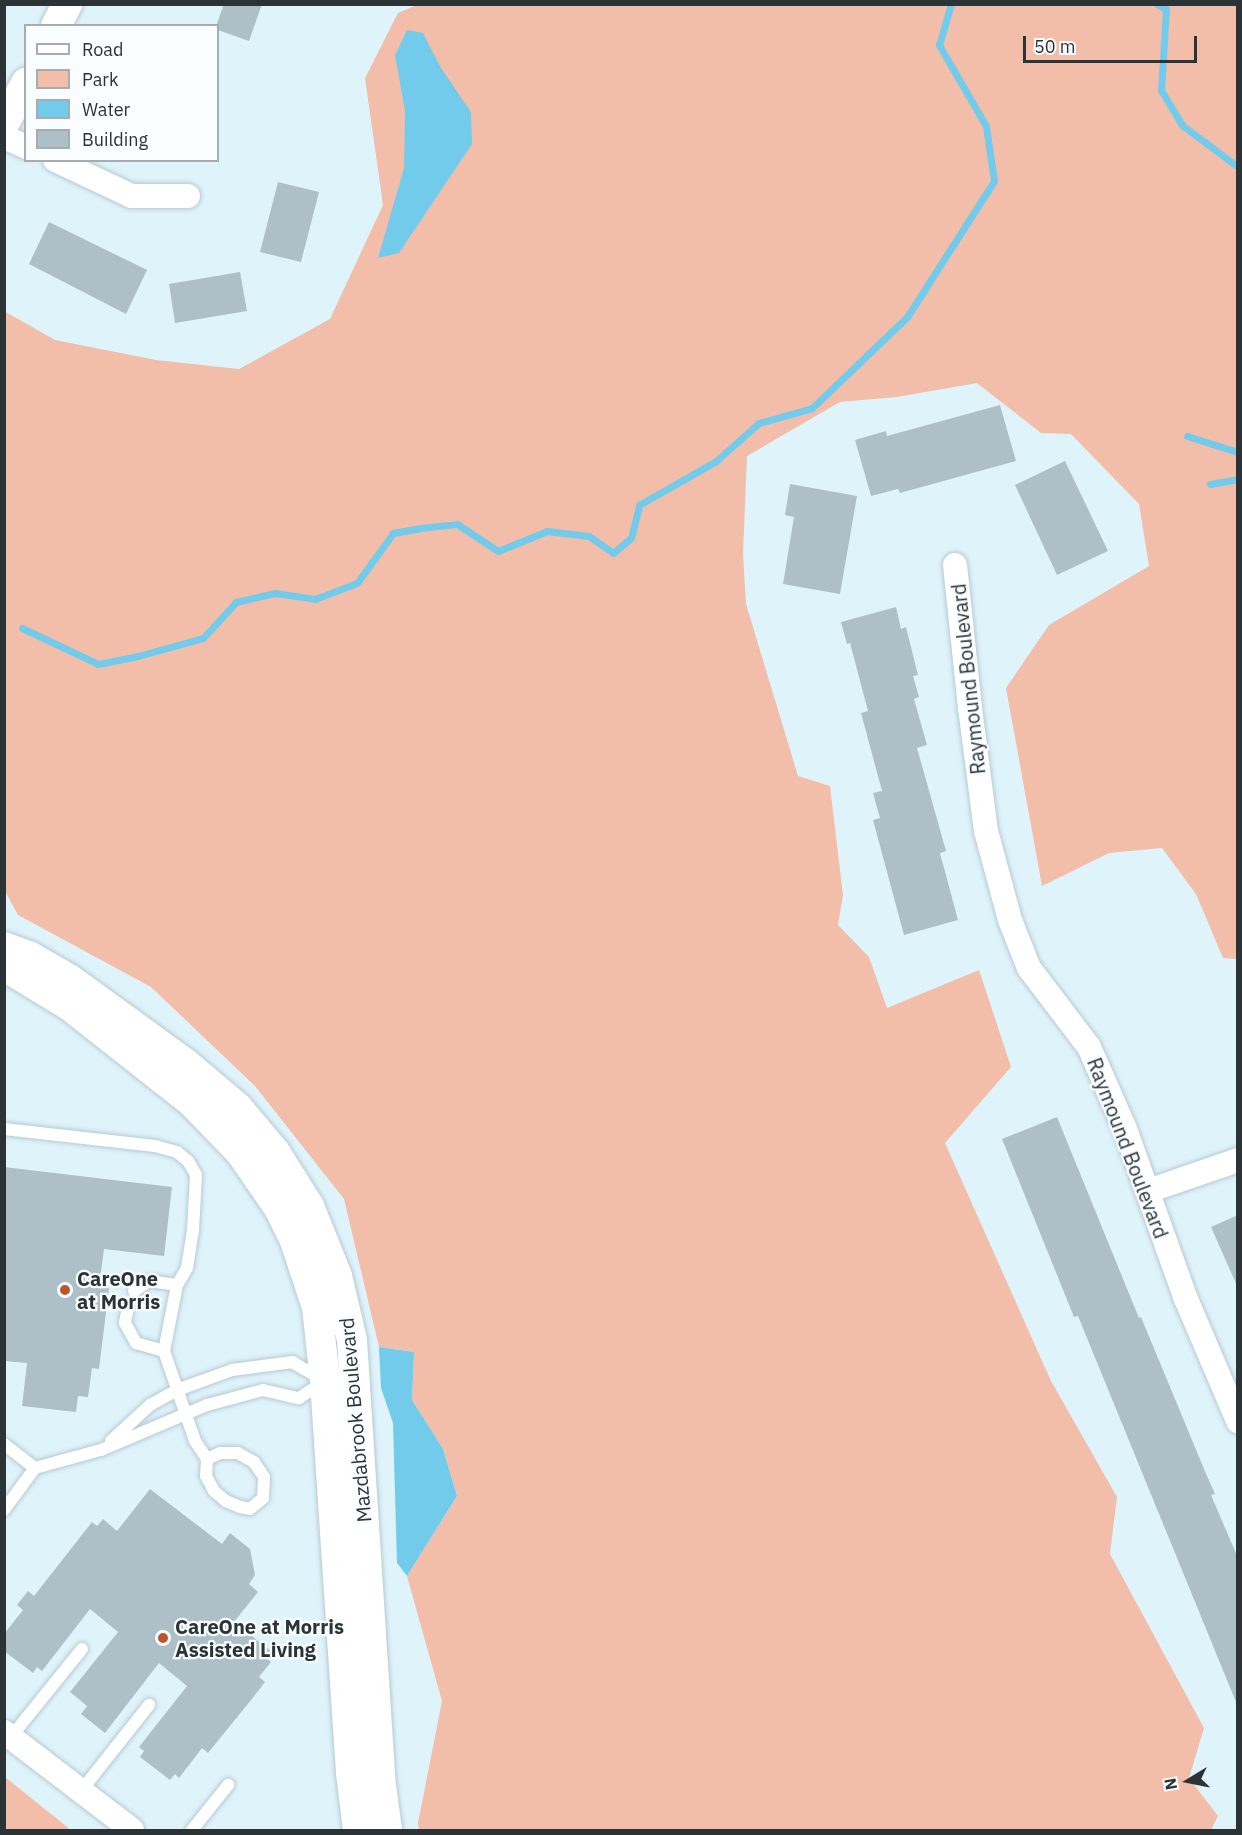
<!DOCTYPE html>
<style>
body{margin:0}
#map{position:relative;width:1242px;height:1835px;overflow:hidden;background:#dff3fb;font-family:"IBM Plex Sans",sans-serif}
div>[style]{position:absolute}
.green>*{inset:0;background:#f2beaa}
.water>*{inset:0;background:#72cbea}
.stream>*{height:7px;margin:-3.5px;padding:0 3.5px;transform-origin:3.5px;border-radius:3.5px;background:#72cbea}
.building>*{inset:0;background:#adc0c8}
.roads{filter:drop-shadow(0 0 2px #b7cad2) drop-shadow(0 0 2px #b7cad2)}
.service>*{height:12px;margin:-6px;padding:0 6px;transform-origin:6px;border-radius:6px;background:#fff}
.minor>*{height:24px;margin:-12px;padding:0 12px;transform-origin:12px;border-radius:12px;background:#fff}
.tertiary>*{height:30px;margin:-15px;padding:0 15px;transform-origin:15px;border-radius:15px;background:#fff}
.dots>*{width:16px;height:16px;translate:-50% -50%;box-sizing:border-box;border:3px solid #f9fdff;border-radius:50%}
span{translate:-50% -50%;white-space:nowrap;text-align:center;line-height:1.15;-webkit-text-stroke:4.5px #f9fdff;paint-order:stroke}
.street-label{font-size:20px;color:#2c3336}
.poi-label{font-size:20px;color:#2c3336;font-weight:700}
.left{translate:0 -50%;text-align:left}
.frame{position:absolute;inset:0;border:6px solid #2c3336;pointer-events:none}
.legend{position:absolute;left:24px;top:24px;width:195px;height:138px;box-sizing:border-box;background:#f9fdff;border:2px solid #a7acaf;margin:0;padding:8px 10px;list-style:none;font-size:18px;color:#2c3336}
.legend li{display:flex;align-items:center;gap:12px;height:30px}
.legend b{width:30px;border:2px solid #a7acaf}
.north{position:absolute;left:1158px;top:1751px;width:60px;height:60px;-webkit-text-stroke:4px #f9fdff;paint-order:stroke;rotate:260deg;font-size:16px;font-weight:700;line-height:24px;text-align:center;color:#2c3336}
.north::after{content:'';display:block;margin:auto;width:21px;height:27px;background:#2c3336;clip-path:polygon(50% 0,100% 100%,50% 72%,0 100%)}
.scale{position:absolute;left:1023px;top:36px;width:174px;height:27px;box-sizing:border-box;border:3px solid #2c3336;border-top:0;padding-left:8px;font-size:18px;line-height:21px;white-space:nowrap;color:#2c3336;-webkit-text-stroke:4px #f9fdff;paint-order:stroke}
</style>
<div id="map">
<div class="green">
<div style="clip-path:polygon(417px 5px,1237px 5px,1237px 959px,1223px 958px,1196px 894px,1162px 848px,1109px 853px,1042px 886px,1006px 688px,1049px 625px,1149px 566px,1139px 504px,1071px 434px,1041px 433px,977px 383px,897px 397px,840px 402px,747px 456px,743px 554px,746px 604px,798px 776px,830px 786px,843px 895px,838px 925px,869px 957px,887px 1008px,979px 970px,1011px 1067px,945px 1143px,1051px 1381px,1117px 1497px,1110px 1554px,1204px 1728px,1189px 1778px,1218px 1816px,1211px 1830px,419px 1830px,418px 1823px,442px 1701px,407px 1576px,457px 1496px,443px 1449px,412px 1400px,414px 1352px,379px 1347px,344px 1199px,255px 1086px,151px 987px,18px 915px,5px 891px,4px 311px,55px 340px,156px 360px,239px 369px,330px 319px,383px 205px,365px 78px,398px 13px)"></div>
<div style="clip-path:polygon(4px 1777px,5px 1777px,71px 1830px,5px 1830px)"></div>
</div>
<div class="water">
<div style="clip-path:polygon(407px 30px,423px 33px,441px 68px,471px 112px,472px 144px,399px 253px,378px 258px,404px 168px,405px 111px,395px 55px)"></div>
<div style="clip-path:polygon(379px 1347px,414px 1352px,412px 1400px,443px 1449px,457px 1496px,407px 1576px,397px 1563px,393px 1423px,381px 1388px)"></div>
</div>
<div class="stream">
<div style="left:1157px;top:4px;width:10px;rotate:29deg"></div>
<div style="left:1166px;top:9px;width:81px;rotate:93.5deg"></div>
<div style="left:1161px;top:90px;width:41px;rotate:59deg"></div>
<div style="left:1182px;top:125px;width:70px;rotate:36.9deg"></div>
<div style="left:1187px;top:436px;width:53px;rotate:17.4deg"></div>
<div style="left:1210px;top:484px;width:28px;rotate:-10deg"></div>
<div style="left:22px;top:628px;width:84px;rotate:25.3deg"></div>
<div style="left:98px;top:664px;width:41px;rotate:-11.3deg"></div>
<div style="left:138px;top:656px;width:67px;rotate:-15.5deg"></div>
<div style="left:203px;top:638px;width:49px;rotate:-47.5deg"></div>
<div style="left:236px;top:602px;width:40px;rotate:-13deg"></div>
<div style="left:275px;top:593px;width:40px;rotate:8.5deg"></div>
<div style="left:315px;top:599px;width:45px;rotate:-20.9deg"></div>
<div style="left:357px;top:583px;width:62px;rotate:-54.2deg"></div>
<div style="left:393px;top:533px;width:27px;rotate:-10deg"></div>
<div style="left:420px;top:528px;width:37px;rotate:-6deg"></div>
<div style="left:457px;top:524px;width:49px;rotate:33.4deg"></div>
<div style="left:498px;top:551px;width:53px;rotate:-22.2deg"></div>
<div style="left:547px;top:531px;width:42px;rotate:6.8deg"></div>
<div style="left:589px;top:536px;width:29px;rotate:35deg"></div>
<div style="left:613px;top:553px;width:23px;rotate:-40deg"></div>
<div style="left:631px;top:538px;width:34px;rotate:-76deg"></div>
<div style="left:639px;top:505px;width:89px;rotate:-29.7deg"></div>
<div style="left:716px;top:461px;width:57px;rotate:-41.5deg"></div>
<div style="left:759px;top:423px;width:55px;rotate:-15.8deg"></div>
<div style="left:812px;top:408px;width:132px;rotate:-43.8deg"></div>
<div style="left:907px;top:317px;width:161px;rotate:-57.4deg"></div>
<div style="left:994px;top:181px;width:56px;rotate:-98.3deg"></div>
<div style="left:986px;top:126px;width:94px;rotate:-120.1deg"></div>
<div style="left:939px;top:45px;width:43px;rotate:-73.7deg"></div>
</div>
<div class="building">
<div style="clip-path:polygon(224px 4px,262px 4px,249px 41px,218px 30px,216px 26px)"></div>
<div style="clip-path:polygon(278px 182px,319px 192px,301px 262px,260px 252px)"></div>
<div style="clip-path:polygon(49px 222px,147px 270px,126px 314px,29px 264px)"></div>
<div style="clip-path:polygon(240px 272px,247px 311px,175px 323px,169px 284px)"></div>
<div style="clip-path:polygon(1000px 405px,1016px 461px,900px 493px,898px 489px,871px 496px,855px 440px,886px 431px,887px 436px)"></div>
<div style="clip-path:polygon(1065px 461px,1108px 551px,1057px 575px,1015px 485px)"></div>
<div style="clip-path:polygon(790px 484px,857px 496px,840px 594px,783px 584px,794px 517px,785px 515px)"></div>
<div style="clip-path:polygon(896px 607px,901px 629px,906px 627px,918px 675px,913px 676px,919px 697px,914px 699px,927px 745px,917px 748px,946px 851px,940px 853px,958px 920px,904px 935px,873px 820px,880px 818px,873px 793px,882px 791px,861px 713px,868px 711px,850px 643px,847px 644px,841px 622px)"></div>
<div style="clip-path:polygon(1057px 1117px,1139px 1318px,1141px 1317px,1204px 1469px,1215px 1494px,1211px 1495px,1238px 1558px,1238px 1707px,1078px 1316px,1074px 1317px,1002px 1139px)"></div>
<div style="clip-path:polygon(4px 1167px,172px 1187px,164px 1256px,104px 1249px,99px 1287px,109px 1288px,99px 1369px,92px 1368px,88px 1397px,78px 1396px,76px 1412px,22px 1406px,27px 1363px,4px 1361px)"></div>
<div style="clip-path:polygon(1238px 1215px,1238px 1288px,1211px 1227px)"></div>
<div style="clip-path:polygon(150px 1489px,222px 1544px,230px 1533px,250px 1549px,255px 1575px,249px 1584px,258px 1592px,234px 1622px,272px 1652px,267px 1659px,271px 1662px,259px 1677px,265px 1682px,251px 1700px,208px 1753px,202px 1748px,179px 1778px,175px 1774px,170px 1780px,140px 1757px,144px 1751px,139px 1747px,187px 1686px,159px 1663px,105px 1733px,81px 1714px,87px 1706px,70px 1692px,118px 1632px,90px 1609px,42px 1671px,37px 1667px,33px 1673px,4px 1651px,4px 1634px,23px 1610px,17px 1605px,28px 1591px,34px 1596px,92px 1522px,97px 1526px,103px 1519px,117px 1531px)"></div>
</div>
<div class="roads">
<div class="service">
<div style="left:4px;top:1129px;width:152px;rotate:6.4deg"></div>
<div style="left:155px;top:1146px;width:23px;rotate:15deg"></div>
<div style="left:177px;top:1152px;width:14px;rotate:39deg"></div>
<div style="left:188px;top:1161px;width:16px;rotate:60deg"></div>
<div style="left:196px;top:1175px;width:55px;rotate:93.1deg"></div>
<div style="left:193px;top:1230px;width:38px;rotate:99deg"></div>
<div style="left:187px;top:1268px;width:20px;rotate:120deg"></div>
<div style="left:177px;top:1285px;width:67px;rotate:101.1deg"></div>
<div style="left:164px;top:1351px;width:95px;rotate:71deg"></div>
<div style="left:195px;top:1441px;width:22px;rotate:56deg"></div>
<div style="left:207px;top:1459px;width:17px;rotate:93deg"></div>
<div style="left:206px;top:1476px;width:17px;rotate:62deg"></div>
<div style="left:214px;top:1491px;width:16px;rotate:40deg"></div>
<div style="left:226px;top:1501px;width:15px;rotate:23deg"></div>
<div style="left:240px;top:1507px;width:10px;rotate:11deg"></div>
<div style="left:250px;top:1509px;width:17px;rotate:-40deg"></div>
<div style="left:263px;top:1498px;width:21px;rotate:-87deg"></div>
<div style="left:264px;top:1477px;width:18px;rotate:-124deg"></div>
<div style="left:254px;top:1462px;width:18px;rotate:-151deg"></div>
<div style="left:238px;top:1453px;width:18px;rotate:180deg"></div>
<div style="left:220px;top:1453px;width:14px;rotate:155deg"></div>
<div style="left:134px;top:1291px;width:18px;rotate:-34deg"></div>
<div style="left:149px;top:1281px;width:28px;rotate:8deg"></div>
<div style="left:128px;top:1307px;width:16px;rotate:101deg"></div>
<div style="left:125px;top:1323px;width:23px;rotate:61deg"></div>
<div style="left:136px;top:1343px;width:29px;rotate:16deg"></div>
<div style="left:111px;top:1441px;width:53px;rotate:-42.7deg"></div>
<div style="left:150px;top:1405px;width:31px;rotate:-29deg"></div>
<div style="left:177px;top:1390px;width:59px;rotate:-20deg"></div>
<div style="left:232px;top:1370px;width:61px;rotate:-7.6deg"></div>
<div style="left:292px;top:1362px;width:34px;rotate:30deg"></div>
<div style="left:4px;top:1444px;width:39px;rotate:38deg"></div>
<div style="left:4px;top:1510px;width:52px;rotate:-53.6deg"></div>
<div style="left:35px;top:1468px;width:68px;rotate:-15.3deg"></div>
<div style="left:101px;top:1450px;width:115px;rotate:-23deg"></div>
<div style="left:207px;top:1405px;width:58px;rotate:-15deg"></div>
<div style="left:263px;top:1390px;width:37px;rotate:13deg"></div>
<div style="left:299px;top:1398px;width:27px;rotate:-33deg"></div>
<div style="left:11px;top:1737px;width:113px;rotate:-51.1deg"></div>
<div style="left:81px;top:1791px;width:110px;rotate:-51.7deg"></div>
<div style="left:192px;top:1830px;width:58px;rotate:-51.3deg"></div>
</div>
<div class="minor">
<div style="left:4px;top:137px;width:24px;rotate:24deg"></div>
<div style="left:55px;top:160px;width:85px;rotate:25.1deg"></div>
<div style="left:132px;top:196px;width:56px"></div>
<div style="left:955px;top:565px;width:144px;rotate:84deg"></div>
<div style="left:970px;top:708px;width:124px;rotate:82.6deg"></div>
<div style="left:986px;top:831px;width:92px;rotate:74.9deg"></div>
<div style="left:1010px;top:920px;width:52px;rotate:68.4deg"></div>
<div style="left:1029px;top:968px;width:99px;rotate:52.8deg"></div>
<div style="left:1089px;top:1047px;width:90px;rotate:66.3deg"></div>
<div style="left:1125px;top:1129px;width:181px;rotate:70.3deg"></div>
<div style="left:1186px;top:1299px;width:133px;rotate:66.9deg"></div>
<div style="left:1148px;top:1191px;width:95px;rotate:-19deg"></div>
<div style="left:4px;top:1732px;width:161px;rotate:37.4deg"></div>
</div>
<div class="tertiary">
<div style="left:56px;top:26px;width:25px;rotate:-63deg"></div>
<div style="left:4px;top:124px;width:47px;rotate:-61.8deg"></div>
<div style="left:4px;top:947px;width:27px;rotate:20deg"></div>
<div style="left:29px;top:956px;width:46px;rotate:29.9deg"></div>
<div style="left:69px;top:979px;width:145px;rotate:36deg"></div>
<div style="left:186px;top:1064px;width:67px;rotate:40.1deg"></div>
<div style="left:237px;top:1107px;width:59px;rotate:49.8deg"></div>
<div style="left:275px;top:1152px;width:64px;rotate:57.8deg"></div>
<div style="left:309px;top:1206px;width:75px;rotate:68.2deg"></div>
<div style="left:337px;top:1276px;width:66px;rotate:76.8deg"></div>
<div style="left:352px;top:1340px;width:439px;rotate:86.3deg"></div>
<div style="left:380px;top:1778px;width:52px;rotate:82.3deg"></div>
<div style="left:4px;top:966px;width:77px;rotate:31.2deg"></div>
<div style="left:70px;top:1006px;width:155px;rotate:38.2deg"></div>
<div style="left:192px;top:1102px;width:71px;rotate:46.1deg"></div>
<div style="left:241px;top:1153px;width:67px;rotate:55.4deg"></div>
<div style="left:279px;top:1208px;width:37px;rotate:64deg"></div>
<div style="left:295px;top:1241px;width:70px;rotate:71.6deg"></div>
<div style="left:317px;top:1307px;width:74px;rotate:83.8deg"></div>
<div style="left:325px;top:1381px;width:393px;rotate:86.2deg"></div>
<div style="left:351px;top:1773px;width:57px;rotate:83deg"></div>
</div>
</div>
<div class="dots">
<div style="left:65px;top:1290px;background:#bd5729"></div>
<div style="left:163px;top:1638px;background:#bd5729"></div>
</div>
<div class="street-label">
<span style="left:968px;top:679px;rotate:-96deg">Raymound Boulevard</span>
<span style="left:1128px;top:1148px;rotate:69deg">Raymound Boulevard</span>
<span style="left:355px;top:1420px;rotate:-95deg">Mazdabrook Boulevard</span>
</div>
<div class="poi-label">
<span class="left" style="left:77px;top:1290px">CareOne<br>at Morris</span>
<span class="left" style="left:175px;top:1638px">CareOne at Morris<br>Assisted Living</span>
</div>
<div class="frame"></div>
<ul class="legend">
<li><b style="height:8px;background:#fff"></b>Road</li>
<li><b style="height:16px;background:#f2beaa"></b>Park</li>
<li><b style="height:16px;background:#72cbea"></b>Water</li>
<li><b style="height:16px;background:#adc0c8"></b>Building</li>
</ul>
<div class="north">N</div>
<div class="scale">50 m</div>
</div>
